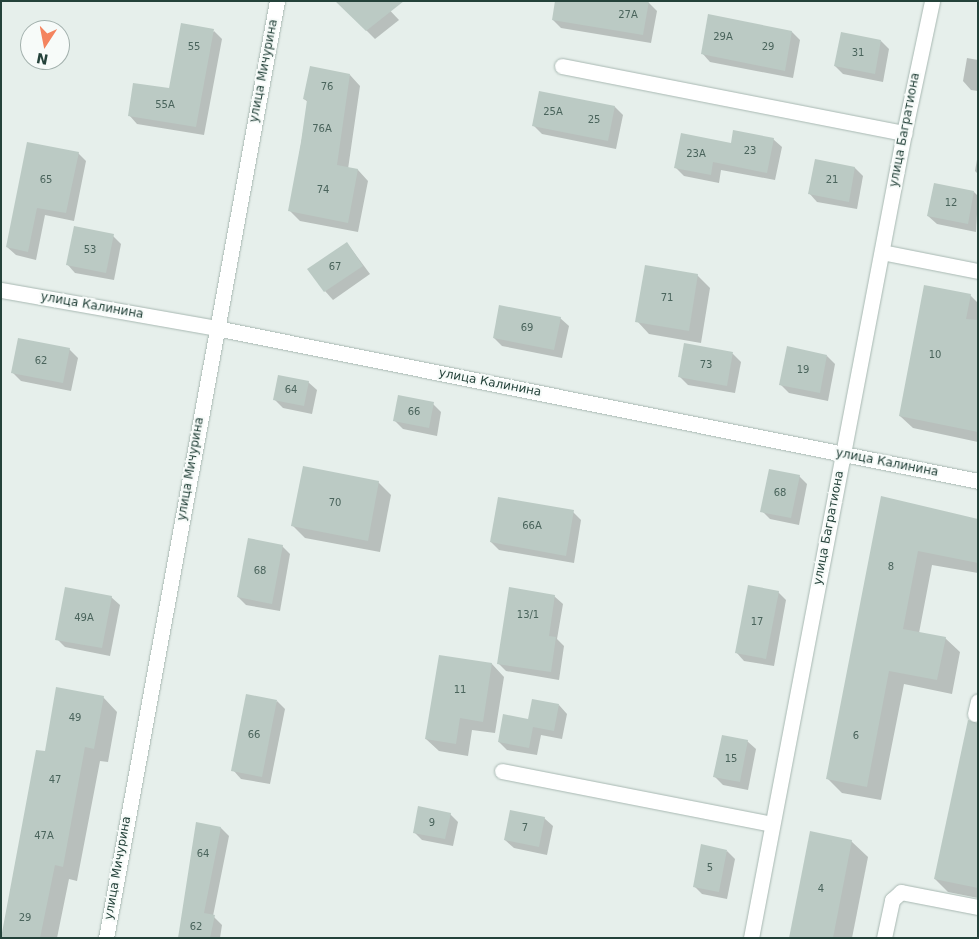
<!DOCTYPE html>
<meta charset="utf-8">
<style>
body{margin:0}
#map{position:relative;width:979px;height:939px;overflow:hidden;background:#e6efeb;font-family:"DejaVu Sans",sans-serif}
div>[style]{position:absolute}
.shadow>*{inset:0;background:#0003}
.building>*{inset:0;background:#bbcac4}
.roads{filter:drop-shadow(0 0 1px #a8b8b2) drop-shadow(0 0 1px #a8b8b2)}
.minor>*{height:15px;margin:-7.5px;padding:0 7.5px;transform-origin:7.5px;border-radius:7.5px;background:#fff}
span{translate:-50% -50%;white-space:nowrap;text-align:center;line-height:1.15;-webkit-text-stroke:4px #f7fbf9;paint-order:stroke}
.number-label{font-size:10px;color:#4a645c}
.number-label span{-webkit-text-stroke-width:0}
.street-label{font-size:12px;color:#24423a}
.frame{position:absolute;inset:0;border:2px solid #24423a;pointer-events:none}
.north{position:absolute;left:20px;top:20px;width:50px;height:50px;box-sizing:border-box;background:#f7fbf9;border:1px solid #a3b1ad;border-radius:50%;rotate:191deg;font-size:14px;font-weight:700;line-height:20px;text-align:center;color:#24423a}
.north::after{content:'';display:block;margin:auto;width:18px;height:22px;background:#f4845f;clip-path:polygon(50% 0,100% 100%,50% 72%,0 100%)}
</style>
<div id="map">
<div class="shadow">
<div style="clip-path:polygon(381px 1px,399px 20px,375px 39px,346px 10px)"></div>
<div style="clip-path:polygon(637px 1px,649px 3px,657px 11px,651px 43px,561px 28px,553px 20px)"></div>
<div style="clip-path:polygon(214px 31px,222px 39px,204px 135px,137px 124px,129px 115px,170px 90px)"></div>
<div style="clip-path:polygon(792px 32px,800px 40px,793px 78px,710px 62px,702px 53px)"></div>
<div style="clip-path:polygon(881px 41px,889px 49px,883px 82px,843px 74px,835px 66px)"></div>
<div style="clip-path:polygon(967px 58px,978px 60px,978px 91px,971px 90px,963px 81px)"></div>
<div style="clip-path:polygon(350px 75px,360px 86px,348px 169px,358px 170px,368px 181px,358px 232px,300px 221px,290px 211px,308px 102px,304px 99px)"></div>
<div style="clip-path:polygon(615px 107px,623px 115px,616px 149px,542px 134px,534px 126px)"></div>
<div style="clip-path:polygon(773px 139px,782px 147px,775px 180px,721px 170px,719px 183px,684px 176px,676px 168px,732px 144px)"></div>
<div style="clip-path:polygon(78px 153px,86px 161px,74px 221px,45px 215px,36px 260px,16px 255px,7px 247px)"></div>
<div style="clip-path:polygon(978px 154px,978px 174px,975px 171px)"></div>
<div style="clip-path:polygon(816px 160px,855px 168px,863px 176px,857px 209px,817px 202px,809px 193px)"></div>
<div style="clip-path:polygon(974px 192px,978px 196px,976px 232px,937px 224px,928px 216px)"></div>
<div style="clip-path:polygon(113px 236px,121px 244px,114px 280px,75px 273px,67px 264px)"></div>
<div style="clip-path:polygon(347px 243px,370px 274px,333px 300px,325px 291px)"></div>
<div style="clip-path:polygon(697px 275px,710px 288px,701px 343px,649px 334px,637px 321px)"></div>
<div style="clip-path:polygon(970px 295px,978px 303px,978px 442px,913px 428px,900px 416px)"></div>
<div style="clip-path:polygon(560px 318px,569px 326px,562px 358px,502px 346px,494px 338px)"></div>
<div style="clip-path:polygon(685px 345px,733px 354px,741px 362px,735px 393px,688px 385px,679px 376px)"></div>
<div style="clip-path:polygon(69px 349px,78px 358px,71px 391px,21px 381px,13px 373px)"></div>
<div style="clip-path:polygon(827px 356px,835px 364px,828px 401px,789px 393px,781px 385px)"></div>
<div style="clip-path:polygon(308px 382px,317px 390px,312px 414px,283px 408px,275px 400px)"></div>
<div style="clip-path:polygon(433px 404px,441px 412px,437px 436px,403px 429px,395px 421px)"></div>
<div style="clip-path:polygon(799px 476px,807px 484px,799px 525px,770px 519px,762px 511px)"></div>
<div style="clip-path:polygon(378px 482px,391px 495px,380px 552px,305px 538px,292px 525px)"></div>
<div style="clip-path:polygon(882px 498px,978px 520px,978px 573px,932px 565px,919px 633px,945px 638px,960px 652px,952px 694px,904px 684px,881px 800px,842px 793px,827px 778px)"></div>
<div style="clip-path:polygon(573px 512px,581px 520px,574px 563px,499px 550px,491px 542px)"></div>
<div style="clip-path:polygon(282px 546px,290px 554px,280px 611px,246px 605px,238px 597px)"></div>
<div style="clip-path:polygon(778px 592px,786px 600px,774px 666px,744px 661px,736px 652px)"></div>
<div style="clip-path:polygon(554px 596px,563px 604px,557px 639px,564px 646px,559px 680px,506px 671px,498px 663px)"></div>
<div style="clip-path:polygon(111px 597px,120px 605px,110px 656px,65px 647px,57px 639px)"></div>
<div style="clip-path:polygon(440px 656px,492px 664px,504px 677px,495px 733px,472px 730px,468px 756px,439px 751px,426px 739px)"></div>
<div style="clip-path:polygon(103px 697px,117px 712px,108px 762px,100px 761px,77px 881px,69px 879px,57px 938px,2px 938px,46px 753px)"></div>
<div style="clip-path:polygon(277px 701px,285px 709px,270px 784px,241px 779px,233px 770px)"></div>
<div style="clip-path:polygon(559px 705px,567px 714px,562px 739px,541px 735px,537px 755px,507px 750px,499px 742px)"></div>
<div style="clip-path:polygon(978px 737px,978px 898px,948px 892px,935px 879px)"></div>
<div style="clip-path:polygon(747px 741px,756px 749px,748px 790px,723px 785px,715px 777px)"></div>
<div style="clip-path:polygon(450px 814px,458px 822px,453px 846px,422px 840px,414px 832px)"></div>
<div style="clip-path:polygon(544px 818px,553px 826px,547px 855px,514px 848px,505px 840px)"></div>
<div style="clip-path:polygon(197px 823px,221px 828px,229px 836px,213px 916px,222px 925px,220px 938px,179px 938px)"></div>
<div style="clip-path:polygon(851px 841px,868px 857px,852px 938px,791px 938px)"></div>
<div style="clip-path:polygon(727px 851px,735px 859px,727px 899px,702px 894px,694px 886px)"></div>
</div>
<div class="building">
<div style="clip-path:polygon(335px 1px,404px 1px,366px 31px)"></div>
<div style="clip-path:polygon(555px 1px,649px 1px,643px 35px,552px 20px)"></div>
<div style="clip-path:polygon(708px 14px,792px 31px,785px 71px,701px 54px)"></div>
<div style="clip-path:polygon(181px 23px,214px 29px,196px 127px,128px 116px,133px 83px,169px 88px)"></div>
<div style="clip-path:polygon(841px 32px,881px 40px,875px 74px,834px 66px)"></div>
<div style="clip-path:polygon(310px 66px,350px 74px,337px 165px,358px 169px,348px 223px,288px 211px,301px 142px,307px 100px,303px 99px)"></div>
<div style="clip-path:polygon(539px 91px,615px 106px,608px 141px,532px 126px)"></div>
<div style="clip-path:polygon(733px 130px,774px 138px,767px 173px,713px 162px,711px 175px,674px 168px,681px 133px,731px 143px)"></div>
<div style="clip-path:polygon(27px 142px,79px 152px,66px 213px,37px 208px,28px 252px,6px 247px)"></div>
<div style="clip-path:polygon(815px 159px,855px 167px,849px 202px,808px 194px)"></div>
<div style="clip-path:polygon(934px 183px,974px 191px,968px 224px,927px 216px)"></div>
<div style="clip-path:polygon(74px 226px,114px 234px,106px 273px,66px 265px)"></div>
<div style="clip-path:polygon(347px 242px,363px 266px,324px 292px,307px 269px)"></div>
<div style="clip-path:polygon(645px 265px,698px 274px,689px 331px,635px 322px)"></div>
<div style="clip-path:polygon(924px 285px,971px 294px,966px 319px,978px 320px,978px 432px,899px 416px)"></div>
<div style="clip-path:polygon(499px 305px,561px 317px,554px 350px,493px 338px)"></div>
<div style="clip-path:polygon(18px 338px,70px 348px,63px 383px,11px 373px)"></div>
<div style="clip-path:polygon(684px 343px,733px 352px,727px 386px,678px 377px)"></div>
<div style="clip-path:polygon(787px 346px,827px 355px,820px 393px,779px 385px)"></div>
<div style="clip-path:polygon(278px 375px,309px 381px,304px 406px,273px 400px)"></div>
<div style="clip-path:polygon(398px 395px,434px 402px,429px 428px,393px 421px)"></div>
<div style="clip-path:polygon(303px 466px,379px 481px,368px 541px,291px 526px)"></div>
<div style="clip-path:polygon(769px 469px,800px 475px,791px 518px,760px 512px)"></div>
<div style="clip-path:polygon(881px 496px,978px 519px,978px 563px,918px 551px,903px 629px,946px 637px,937px 680px,889px 671px,867px 787px,826px 779px)"></div>
<div style="clip-path:polygon(498px 497px,574px 510px,566px 556px,490px 542px)"></div>
<div style="clip-path:polygon(248px 538px,283px 545px,272px 604px,237px 597px)"></div>
<div style="clip-path:polygon(748px 585px,779px 591px,766px 659px,735px 653px)"></div>
<div style="clip-path:polygon(65px 587px,112px 596px,102px 648px,55px 640px)"></div>
<div style="clip-path:polygon(509px 587px,555px 595px,549px 636px,556px 637px,551px 672px,497px 664px)"></div>
<div style="clip-path:polygon(439px 655px,492px 663px,483px 722px,460px 718px,456px 744px,425px 739px)"></div>
<div style="clip-path:polygon(56px 687px,104px 696px,94px 749px,85px 747px,63px 867px,55px 865px,40px 938px,1px 938px,36px 750px,45px 751px)"></div>
<div style="clip-path:polygon(246px 694px,277px 700px,262px 777px,231px 771px)"></div>
<div style="clip-path:polygon(532px 699px,559px 704px,554px 731px,533px 727px,529px 748px,498px 742px,503px 714px,528px 719px)"></div>
<div style="clip-path:polygon(968px 720px,978px 723px,978px 888px,934px 879px)"></div>
<div style="clip-path:polygon(722px 735px,748px 740px,740px 782px,713px 777px)"></div>
<div style="clip-path:polygon(418px 806px,451px 813px,445px 839px,413px 833px)"></div>
<div style="clip-path:polygon(510px 810px,545px 817px,539px 847px,504px 840px)"></div>
<div style="clip-path:polygon(196px 822px,221px 827px,204px 913px,215px 915px,210px 938px,178px 938px)"></div>
<div style="clip-path:polygon(810px 831px,852px 840px,833px 938px,789px 938px)"></div>
<div style="clip-path:polygon(701px 844px,727px 850px,719px 892px,693px 887px)"></div>
</div>
<div class="roads">
<div class="minor">
<div style="left:562px;top:66px;width:349px;rotate:11.1deg"></div>
<div style="left:882px;top:252px;width:98px;rotate:11.2deg"></div>
<div style="left:1px;top:290px;width:218px;rotate:10deg"></div>
<div style="left:216px;top:328px;width:777px;rotate:11.35deg"></div>
<div style="left:975px;top:714px;width:13px;rotate:-77deg"></div>
<div style="left:502px;top:771px;width:275px;rotate:11.1deg"></div>
<div style="left:106px;top:938px;width:952px;rotate:-79.66deg"></div>
<div style="left:751px;top:938px;width:819px;rotate:-79.24deg"></div>
<div style="left:904px;top:133px;width:135px;rotate:-78deg"></div>
<div style="left:884px;top:938px;width:39px;rotate:-78deg"></div>
<div style="left:892px;top:900px;width:12px;rotate:-42deg"></div>
<div style="left:901px;top:892px;width:78px;rotate:11deg"></div>
</div>
</div>
<div class="number-label">
<span style="left:628px;top:15px">27А</span>
<span style="left:723px;top:37px">29А</span>
<span style="left:194px;top:47px">55</span>
<span style="left:768px;top:47px">29</span>
<span style="left:858px;top:53px">31</span>
<span style="left:327px;top:87px">76</span>
<span style="left:165px;top:105px">55А</span>
<span style="left:553px;top:112px">25А</span>
<span style="left:594px;top:120px">25</span>
<span style="left:322px;top:129px">76А</span>
<span style="left:750px;top:151px">23</span>
<span style="left:696px;top:154px">23А</span>
<span style="left:46px;top:180px">65</span>
<span style="left:832px;top:180px">21</span>
<span style="left:323px;top:190px">74</span>
<span style="left:951px;top:203px">12</span>
<span style="left:90px;top:250px">53</span>
<span style="left:335px;top:267px">67</span>
<span style="left:667px;top:298px">71</span>
<span style="left:527px;top:328px">69</span>
<span style="left:935px;top:355px">10</span>
<span style="left:41px;top:361px">62</span>
<span style="left:706px;top:365px">73</span>
<span style="left:803px;top:370px">19</span>
<span style="left:291px;top:390px">64</span>
<span style="left:414px;top:412px">66</span>
<span style="left:780px;top:493px">68</span>
<span style="left:335px;top:503px">70</span>
<span style="left:532px;top:526px">66А</span>
<span style="left:891px;top:567px">8</span>
<span style="left:260px;top:571px">68</span>
<span style="left:528px;top:615px">13/1</span>
<span style="left:84px;top:618px">49А</span>
<span style="left:757px;top:622px">17</span>
<span style="left:460px;top:690px">11</span>
<span style="left:75px;top:718px">49</span>
<span style="left:254px;top:735px">66</span>
<span style="left:856px;top:736px">6</span>
<span style="left:731px;top:759px">15</span>
<span style="left:55px;top:780px">47</span>
<span style="left:432px;top:823px">9</span>
<span style="left:525px;top:828px">7</span>
<span style="left:44px;top:836px">47А</span>
<span style="left:203px;top:854px">64</span>
<span style="left:710px;top:868px">5</span>
<span style="left:821px;top:889px">4</span>
<span style="left:25px;top:918px">29</span>
<span style="left:196px;top:927px">62</span>
</div>
<div class="street-label">
<span style="left:264px;top:71px;rotate:-79deg">улица Мичурина</span>
<span style="left:905px;top:130px;rotate:-79deg">улица Багратиона</span>
<span style="left:92px;top:306px;rotate:10deg">улица Калинина</span>
<span style="left:490px;top:383px;rotate:11deg">улица Калинина</span>
<span style="left:887px;top:463px;rotate:11deg">улица Калинина</span>
<span style="left:191px;top:469px;rotate:-80deg">улица Мичурина</span>
<span style="left:829px;top:528px;rotate:-79deg">улица Багратиона</span>
<span style="left:118px;top:868px;rotate:-80deg">улица Мичурина</span>
</div>
<div class="frame"></div>
<div class="north">N</div>
</div>
